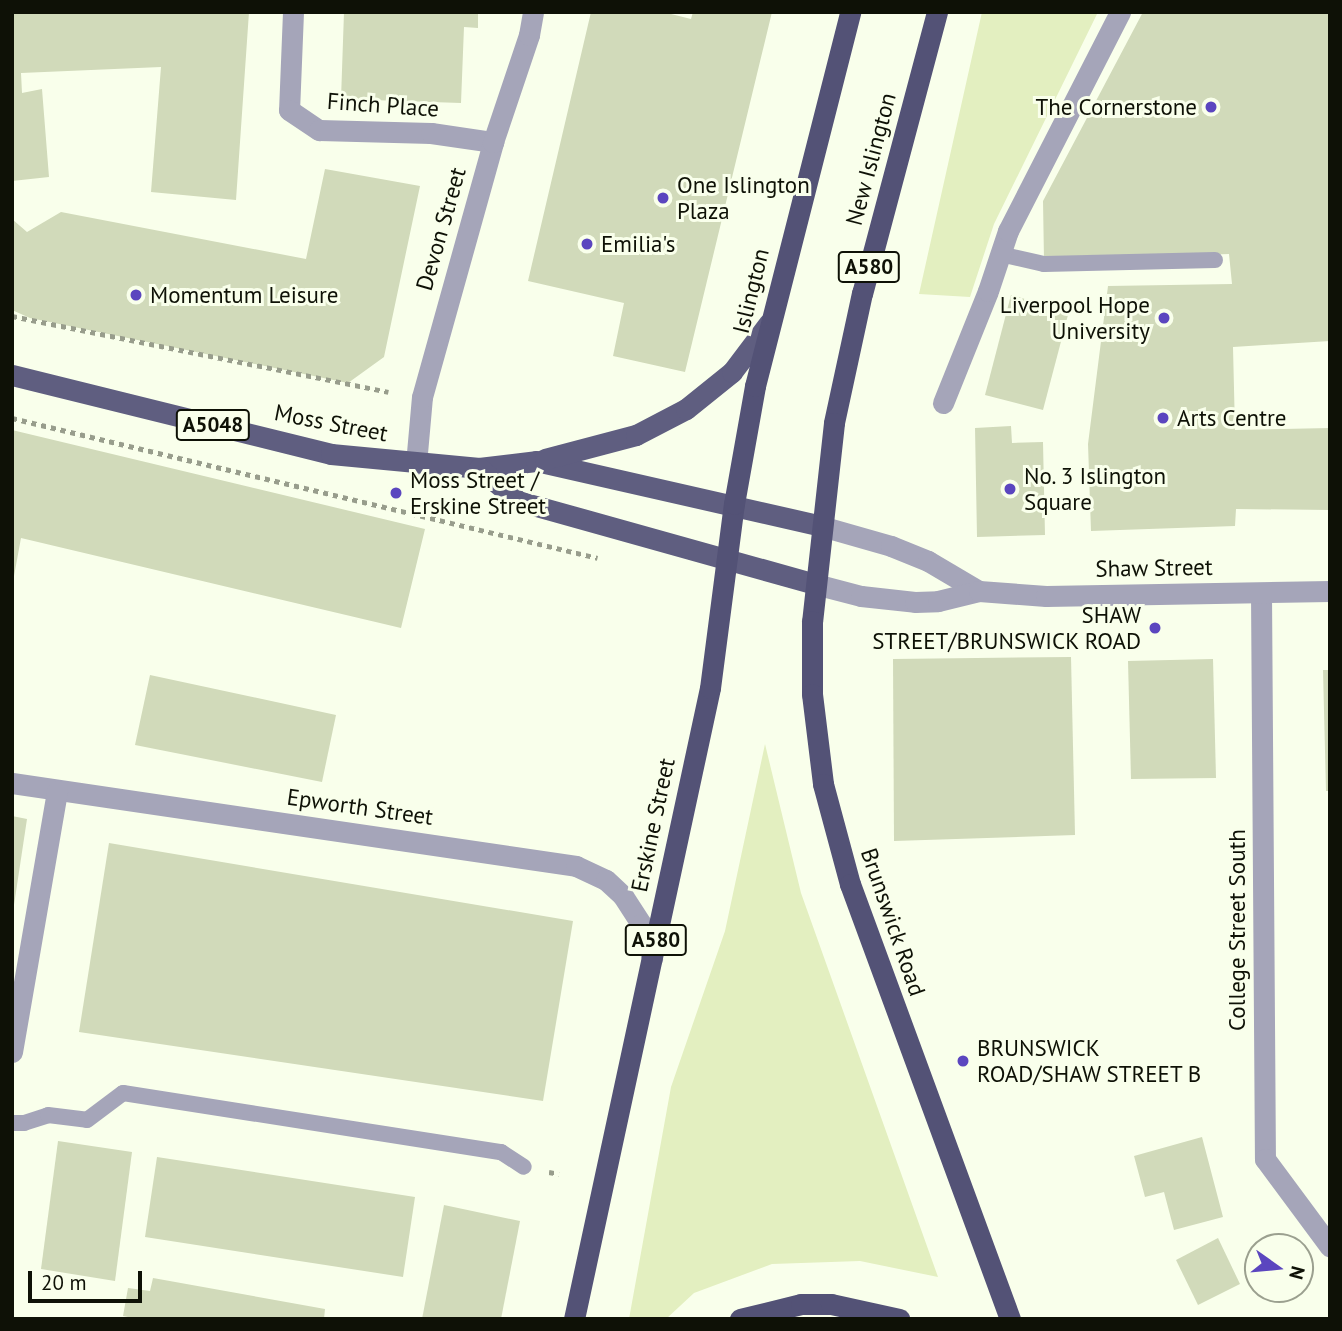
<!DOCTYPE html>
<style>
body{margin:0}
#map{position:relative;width:1342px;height:1331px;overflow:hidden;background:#f9ffeb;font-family:"PT Sans",sans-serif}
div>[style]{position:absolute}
.green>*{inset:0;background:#e3efc0}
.building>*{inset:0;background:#d1daba}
.path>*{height:4.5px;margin-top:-2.25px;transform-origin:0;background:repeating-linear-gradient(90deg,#989d8c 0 5px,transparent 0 10px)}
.service>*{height:16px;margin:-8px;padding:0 8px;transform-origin:8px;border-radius:8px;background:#a5a5b9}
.minor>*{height:21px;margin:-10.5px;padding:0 10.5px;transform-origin:10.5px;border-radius:10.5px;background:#a5a5b9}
.tertiary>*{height:21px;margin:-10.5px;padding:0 10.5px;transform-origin:10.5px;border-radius:10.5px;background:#a5a5b9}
.primary>*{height:21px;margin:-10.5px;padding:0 10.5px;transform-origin:10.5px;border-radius:10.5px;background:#5f5e80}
.trunk>*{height:21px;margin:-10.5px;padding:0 10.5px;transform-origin:10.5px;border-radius:10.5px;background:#535276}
.dots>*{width:19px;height:19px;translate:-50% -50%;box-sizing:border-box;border:4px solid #f9ffeb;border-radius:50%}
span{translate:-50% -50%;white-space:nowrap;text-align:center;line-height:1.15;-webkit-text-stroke:6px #f9ffeb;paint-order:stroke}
.shield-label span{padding:2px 5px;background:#f9ffeb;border:2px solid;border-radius:5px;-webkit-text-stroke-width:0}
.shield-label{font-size:21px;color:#0e1106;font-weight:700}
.street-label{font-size:23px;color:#0e1106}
.poi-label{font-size:23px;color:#0e1106}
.right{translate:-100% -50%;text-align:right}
.left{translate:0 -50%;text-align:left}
.frame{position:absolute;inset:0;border:14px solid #0e1106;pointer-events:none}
.north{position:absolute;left:1244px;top:1233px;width:70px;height:70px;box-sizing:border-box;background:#f9ffeb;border:2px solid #9ba08f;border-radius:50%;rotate:105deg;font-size:19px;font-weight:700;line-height:28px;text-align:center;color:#0e1106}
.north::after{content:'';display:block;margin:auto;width:24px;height:32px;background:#5b46bf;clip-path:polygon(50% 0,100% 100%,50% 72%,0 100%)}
.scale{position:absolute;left:28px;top:1271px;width:114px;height:32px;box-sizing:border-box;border:4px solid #0e1106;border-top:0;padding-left:9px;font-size:21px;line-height:24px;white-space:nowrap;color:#0e1106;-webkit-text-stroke:5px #f9ffeb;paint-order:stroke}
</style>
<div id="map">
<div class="green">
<div style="clip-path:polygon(982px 12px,1098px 12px,994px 224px,970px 297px,919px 294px)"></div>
<div style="clip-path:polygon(765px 744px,801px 893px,938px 1277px,860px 1261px,772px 1264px,694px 1293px,666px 1319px,629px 1319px,671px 1087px,725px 931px)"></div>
</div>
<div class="building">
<div style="clip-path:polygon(12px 12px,249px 12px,236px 200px,151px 192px,161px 67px,21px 73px,22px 93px,42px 89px,49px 177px,12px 181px)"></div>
<div style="clip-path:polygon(344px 12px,478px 12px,478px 28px,464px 27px,461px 103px,341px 99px)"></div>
<div style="clip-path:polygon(591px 12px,663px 12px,691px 19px,693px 12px,772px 12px,685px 372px,613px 356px,624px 303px,528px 281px)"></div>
<div style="clip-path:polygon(1143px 12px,1330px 12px,1330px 341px,1233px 347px,1235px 430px,1330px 428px,1330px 510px,1236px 509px,1235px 526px,1091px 531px,1088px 444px,1108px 286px,1232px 284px,1229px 254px,1044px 260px,1043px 201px)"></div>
<div style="clip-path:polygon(325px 169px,420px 186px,384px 357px,348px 383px,30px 318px,12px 310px,12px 219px,27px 232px,61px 212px,306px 259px)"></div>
<div style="clip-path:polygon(1011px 295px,1069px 311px,1043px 410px,985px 395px)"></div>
<div style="clip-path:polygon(1011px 426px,1012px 443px,1043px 442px,1045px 535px,977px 537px,975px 428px)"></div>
<div style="clip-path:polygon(12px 430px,425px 529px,401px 628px,21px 538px,12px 587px)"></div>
<div style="clip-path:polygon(1071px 657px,1075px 835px,894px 841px,893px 659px)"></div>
<div style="clip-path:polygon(1213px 659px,1216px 778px,1131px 779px,1128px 661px)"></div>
<div style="clip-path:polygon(1323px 670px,1330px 670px,1330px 791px,1326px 791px)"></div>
<div style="clip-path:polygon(150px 675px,336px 715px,322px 782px,135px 745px)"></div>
<div style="clip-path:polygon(12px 816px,27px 819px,14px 905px,12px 905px)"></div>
<div style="clip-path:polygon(109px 843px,573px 921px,543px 1101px,79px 1032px)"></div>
<div style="clip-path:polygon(1202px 1137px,1223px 1217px,1174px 1230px,1164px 1192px,1145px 1197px,1134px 1156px)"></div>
<div style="clip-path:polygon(58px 1141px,132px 1152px,115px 1281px,41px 1269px)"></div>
<div style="clip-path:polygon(157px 1157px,415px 1197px,403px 1277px,145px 1237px)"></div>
<div style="clip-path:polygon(444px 1205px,520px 1221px,501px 1319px,422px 1319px)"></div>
<div style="clip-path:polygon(1218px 1238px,1240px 1284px,1198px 1305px,1176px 1260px)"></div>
<div style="clip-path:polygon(153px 1278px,325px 1309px,324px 1319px,138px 1319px,123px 1316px,128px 1288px,150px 1291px)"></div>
</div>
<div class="path">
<div style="left:12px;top:316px;width:384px;rotate:11.4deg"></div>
<div style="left:12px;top:418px;width:602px;rotate:13.44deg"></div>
<div style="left:549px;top:1172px;width:10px;rotate:11deg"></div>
</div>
<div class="service">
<div style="left:1000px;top:254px;width:45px;rotate:12.8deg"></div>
<div style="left:1044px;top:264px;width:171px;rotate:-1.3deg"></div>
<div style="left:12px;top:1123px;width:12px"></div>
<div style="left:24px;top:1123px;width:25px;rotate:-18deg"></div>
<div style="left:48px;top:1115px;width:39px;rotate:7deg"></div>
<div style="left:87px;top:1120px;width:45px;rotate:-36.9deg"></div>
<div style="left:123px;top:1093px;width:383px;rotate:8.9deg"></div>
<div style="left:501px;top:1152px;width:27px;rotate:33deg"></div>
</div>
<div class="minor">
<div style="left:293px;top:12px;width:98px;rotate:92.3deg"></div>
<div style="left:289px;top:110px;width:36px;rotate:34deg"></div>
<div style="left:319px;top:130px;width:112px;rotate:1.5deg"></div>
<div style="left:431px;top:133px;width:63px;rotate:8.3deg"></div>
<div style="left:943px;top:403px;width:121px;rotate:-68.1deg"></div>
<div style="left:988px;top:291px;width:63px;rotate:-71.6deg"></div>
<div style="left:1008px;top:231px;width:246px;rotate:-62.9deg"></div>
<div style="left:416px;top:464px;width:67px;rotate:-84.9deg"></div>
<div style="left:422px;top:397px;width:265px;rotate:-74.4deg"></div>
<div style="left:493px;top:142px;width:113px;rotate:-71.4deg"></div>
<div style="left:529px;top:35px;width:23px;rotate:-80deg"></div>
<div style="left:1261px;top:593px;width:566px;rotate:89.6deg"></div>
<div style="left:1265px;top:1159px;width:109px;rotate:53.5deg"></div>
<div style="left:12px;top:783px;width:570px;rotate:8.37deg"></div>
<div style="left:576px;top:866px;width:33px;rotate:25deg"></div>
<div style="left:606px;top:880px;width:23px;rotate:43deg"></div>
<div style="left:623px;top:896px;width:33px;rotate:57deg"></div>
<div style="left:641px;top:924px;width:36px;rotate:72deg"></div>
<div style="left:12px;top:1052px;width:265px;rotate:-80.2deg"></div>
</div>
<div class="tertiary">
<div style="left:821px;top:526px;width:73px;rotate:15.9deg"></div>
<div style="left:891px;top:546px;width:40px;rotate:22deg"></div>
<div style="left:928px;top:561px;width:59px;rotate:30.5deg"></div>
<div style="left:815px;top:584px;width:48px;rotate:14.6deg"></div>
<div style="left:861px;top:596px;width:54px;rotate:6.3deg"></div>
<div style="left:915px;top:602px;width:23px;rotate:-2deg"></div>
<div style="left:938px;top:601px;width:42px;rotate:-13.7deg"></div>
<div style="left:979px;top:591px;width:67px;rotate:4.3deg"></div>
<div style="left:1046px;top:596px;width:284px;rotate:-1deg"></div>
</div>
<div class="primary">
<div style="left:12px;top:375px;width:329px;rotate:13.9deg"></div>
<div style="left:331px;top:454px;width:149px;rotate:5.4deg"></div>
<div style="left:479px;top:468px;width:57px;rotate:-7deg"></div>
<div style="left:536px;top:461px;width:292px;rotate:12.8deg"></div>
<div style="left:545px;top:459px;width:94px;rotate:-14.8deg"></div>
<div style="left:636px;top:435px;width:56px;rotate:-27.5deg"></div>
<div style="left:686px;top:409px;width:59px;rotate:-38.8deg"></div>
<div style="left:732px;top:372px;width:61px;rotate:-52.9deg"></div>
<div style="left:479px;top:468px;width:51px;rotate:40.2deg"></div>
<div style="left:518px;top:501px;width:308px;rotate:15.6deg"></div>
</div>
<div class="trunk">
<div style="left:937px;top:12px;width:291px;rotate:104.9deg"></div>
<div style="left:862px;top:293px;width:133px;rotate:102.2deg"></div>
<div style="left:834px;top:423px;width:199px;rotate:96.3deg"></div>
<div style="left:812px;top:621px;width:73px;rotate:90deg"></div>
<div style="left:812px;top:694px;width:91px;rotate:83deg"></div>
<div style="left:823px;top:784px;width:104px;rotate:74.9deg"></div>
<div style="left:850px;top:884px;width:463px;rotate:69.8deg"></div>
<div style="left:574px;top:1319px;width:645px;rotate:-77.84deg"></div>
<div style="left:710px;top:688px;width:186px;rotate:-82.6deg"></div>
<div style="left:734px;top:504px;width:120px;rotate:-79.9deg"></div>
<div style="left:755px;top:386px;width:386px;rotate:-75.7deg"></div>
<div style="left:740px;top:1319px;width:63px;rotate:-13.8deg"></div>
<div style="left:801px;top:1304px;width:30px"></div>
<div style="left:831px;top:1304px;width:70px;rotate:12.4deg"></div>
</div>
<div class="dots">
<div style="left:1211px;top:107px;background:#5b46bf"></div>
<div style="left:663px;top:198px;background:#5b46bf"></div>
<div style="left:587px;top:244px;background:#5b46bf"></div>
<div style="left:136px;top:295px;background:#5b46bf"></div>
<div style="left:1164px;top:318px;background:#5b46bf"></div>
<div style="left:1163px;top:418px;background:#5b46bf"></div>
<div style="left:1010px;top:489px;background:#5b46bf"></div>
<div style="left:396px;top:493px;background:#5b46bf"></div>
<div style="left:1155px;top:628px;background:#5b46bf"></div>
<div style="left:963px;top:1061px;background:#5b46bf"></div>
</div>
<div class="shield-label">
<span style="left:869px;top:267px">A580</span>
<span style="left:213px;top:425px">A5048</span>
<span style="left:656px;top:940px">A580</span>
</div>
<div class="street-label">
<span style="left:383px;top:105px;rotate:4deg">Finch Place</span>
<span style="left:871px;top:159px;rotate:-75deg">New Islington</span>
<span style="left:441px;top:229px;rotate:-74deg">Devon Street</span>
<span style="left:751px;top:291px;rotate:-76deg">Islington</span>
<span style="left:331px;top:423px;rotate:11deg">Moss Street</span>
<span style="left:1154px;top:568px;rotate:-1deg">Shaw Street</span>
<span style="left:360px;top:807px;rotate:8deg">Epworth Street</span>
<span style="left:653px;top:825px;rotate:-78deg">Erskine Street</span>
<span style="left:893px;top:922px;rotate:71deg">Brunswick Road</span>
<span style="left:1237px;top:930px;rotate:-90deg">College Street South</span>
</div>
<div class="poi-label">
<span class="right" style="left:1197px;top:107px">The Cornerstone</span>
<span class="left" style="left:677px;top:198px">One Islington<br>Plaza</span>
<span class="left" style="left:601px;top:244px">Emilia's</span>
<span class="left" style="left:150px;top:295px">Momentum Leisure</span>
<span class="right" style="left:1150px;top:318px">Liverpool Hope<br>University</span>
<span class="left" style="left:1177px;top:418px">Arts Centre</span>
<span class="left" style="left:1024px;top:489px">No. 3 Islington<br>Square</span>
<span class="left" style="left:410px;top:493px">Moss Street /<br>Erskine Street</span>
<span class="right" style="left:1141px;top:628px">SHAW<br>STREET/BRUNSWICK ROAD</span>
<span class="left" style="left:977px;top:1061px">BRUNSWICK<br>ROAD/SHAW STREET B</span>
</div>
<div class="frame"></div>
<div class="north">N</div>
<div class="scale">20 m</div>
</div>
